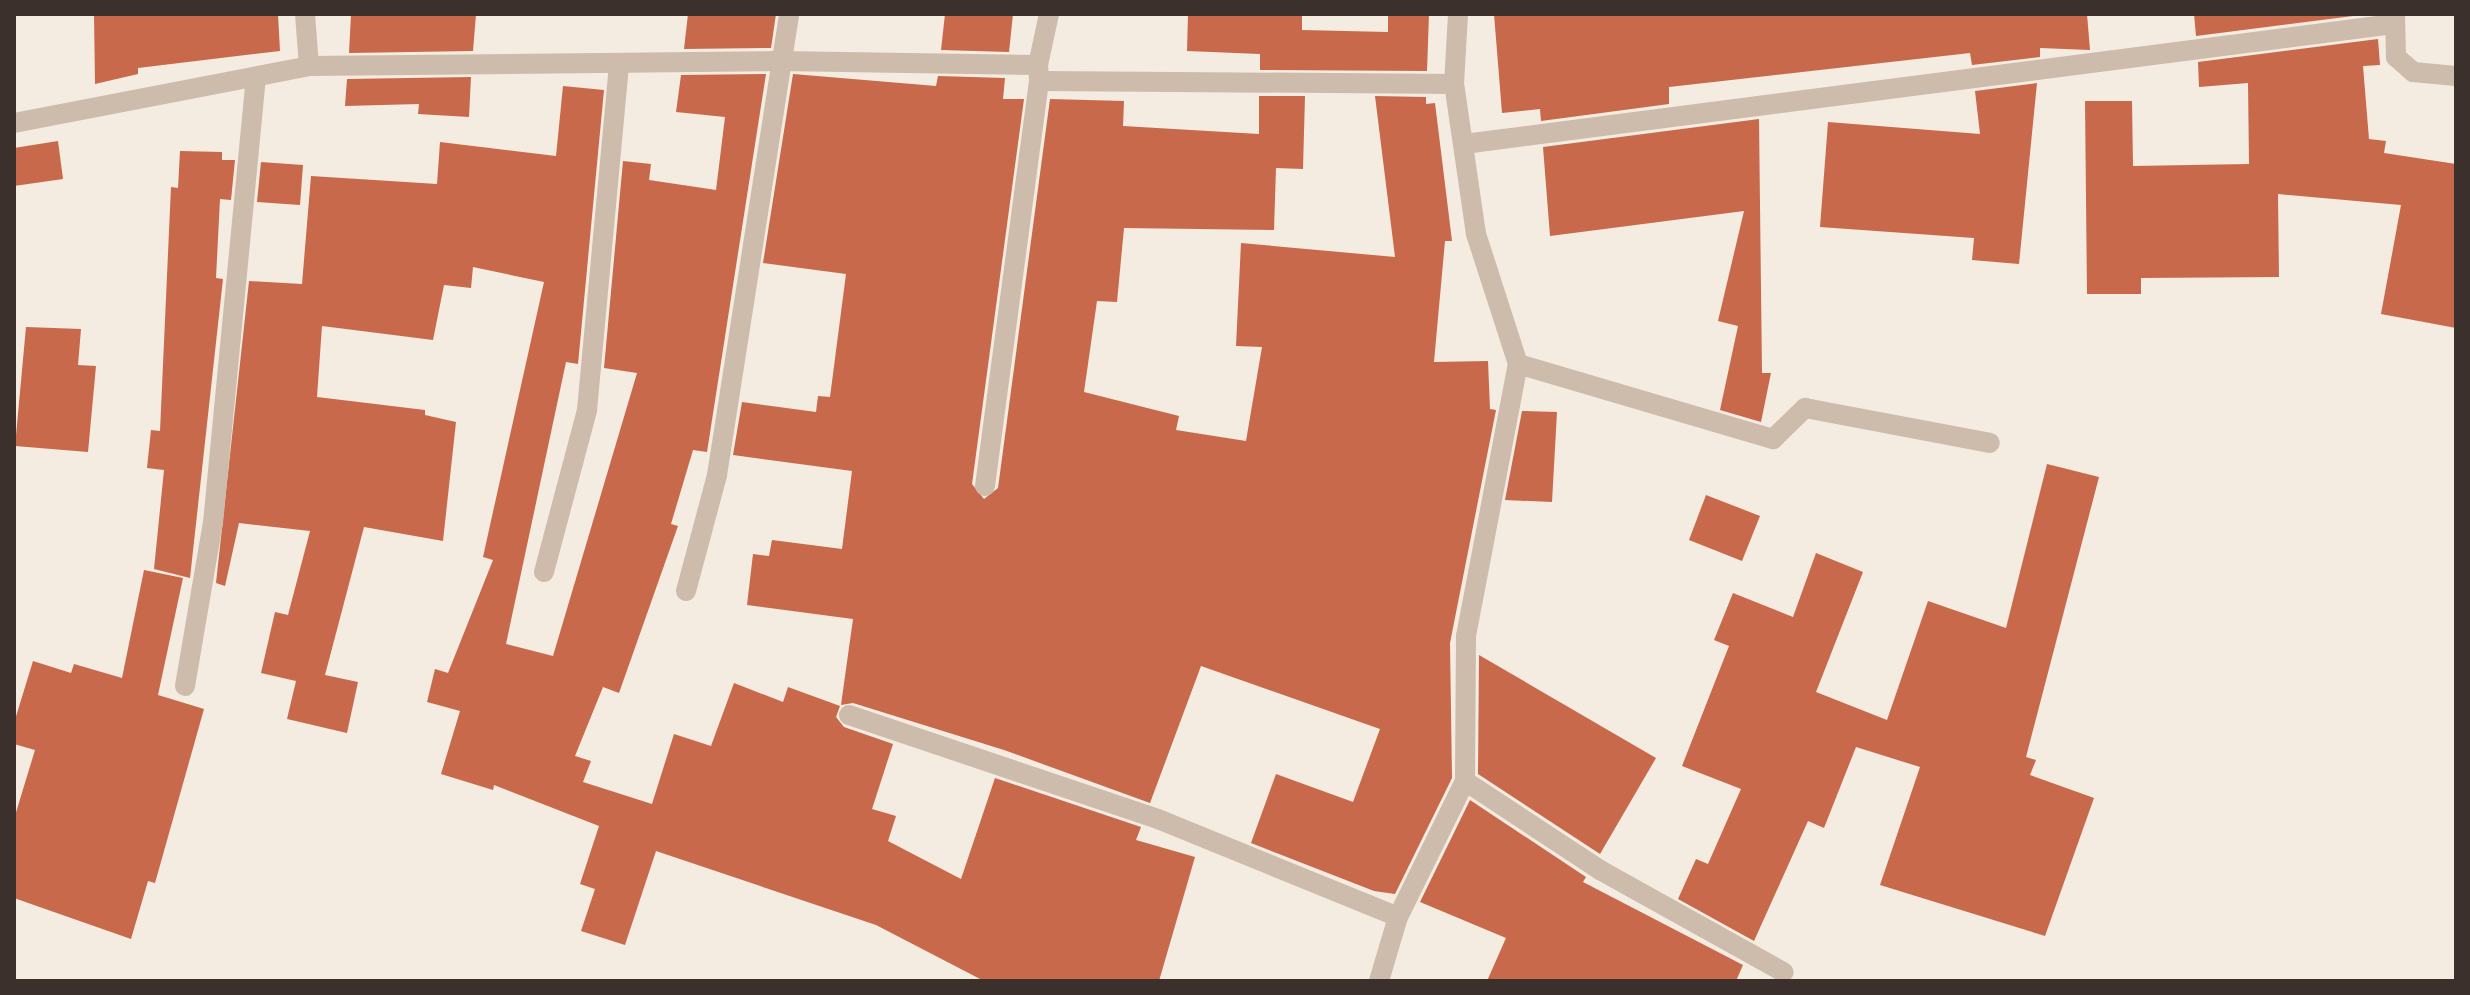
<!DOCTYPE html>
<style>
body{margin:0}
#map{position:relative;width:2470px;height:995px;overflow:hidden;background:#f4ebe1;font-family:"Open Sans",sans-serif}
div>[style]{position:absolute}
.building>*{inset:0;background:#c8694b}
.minor>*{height:20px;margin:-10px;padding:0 10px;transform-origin:10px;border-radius:10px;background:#cdbbac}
span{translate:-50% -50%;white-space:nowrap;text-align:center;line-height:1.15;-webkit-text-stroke:6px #fbf5ee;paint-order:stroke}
.frame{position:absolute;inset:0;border:16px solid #3b302b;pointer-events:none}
</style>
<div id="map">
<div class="building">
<div style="clip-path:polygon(94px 14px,278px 14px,280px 51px,138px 68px,138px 74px,95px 84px)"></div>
<div style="clip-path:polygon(476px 14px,473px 51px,349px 53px,351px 15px)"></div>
<div style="clip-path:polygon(688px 14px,776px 14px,771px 48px,684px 49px)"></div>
<div style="clip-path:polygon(945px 14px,1013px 14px,1009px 52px,941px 50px)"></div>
<div style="clip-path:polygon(1188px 14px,1302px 14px,1302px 30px,1388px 32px,1388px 14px,1429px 14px,1427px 71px,1260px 70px,1260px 54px,1187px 51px)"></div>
<div style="clip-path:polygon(1494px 14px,2087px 14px,2090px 50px,2040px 48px,2040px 57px,1972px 65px,1970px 53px,1669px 87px,1669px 104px,1541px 121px,1540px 109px,1502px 113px)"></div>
<div style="clip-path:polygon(2194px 14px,2369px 14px,2196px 36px)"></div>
<div style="clip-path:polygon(2378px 39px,2380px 65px,2363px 66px,2369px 139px,2386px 141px,2384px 153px,2456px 164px,2456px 328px,2381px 314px,2401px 205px,2278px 194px,2279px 277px,2141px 278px,2141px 294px,2087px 294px,2085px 101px,2132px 101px,2133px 166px,2249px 164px,2248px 83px,2199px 87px,2198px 62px)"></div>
<div style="clip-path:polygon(766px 74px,707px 452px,693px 450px,671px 524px,678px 526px,619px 693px,603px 687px,575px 756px,591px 761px,583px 782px,652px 804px,674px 734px,711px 746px,734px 683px,783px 702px,788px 687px,840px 706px,836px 717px,844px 727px,893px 744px,872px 809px,896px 816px,888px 841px,961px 879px,995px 778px,1141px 827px,1136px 840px,1195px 857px,1159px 981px,984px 981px,876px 925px,656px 851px,625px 945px,581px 931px,595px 889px,580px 884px,599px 826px,494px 785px,493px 790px,441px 774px,460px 711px,427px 702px,435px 669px,448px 673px,493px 560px,483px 557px,544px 282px,473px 267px,471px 288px,444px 285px,433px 340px,322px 326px,317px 397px,425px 410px,425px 415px,456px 422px,443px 541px,364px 527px,325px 675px,358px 682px,347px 733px,287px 719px,296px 681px,261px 673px,275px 612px,288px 615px,310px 531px,239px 523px,225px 586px,216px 583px,249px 281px,302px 284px,311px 176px,437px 184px,440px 142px,556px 156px,563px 86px,604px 90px,578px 364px,566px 362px,506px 644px,553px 656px,637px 373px,604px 368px,623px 161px,651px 164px,649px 180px,716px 190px,725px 117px,676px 112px,681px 75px)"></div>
<div style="clip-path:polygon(793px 74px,936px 86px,938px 76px,1005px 78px,1003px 99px,1024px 99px,972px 484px,984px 499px,998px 488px,1050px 99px,1124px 101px,1123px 126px,1259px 134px,1259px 96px,1305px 96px,1303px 169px,1276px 168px,1274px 230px,1124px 228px,1117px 302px,1097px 301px,1084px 392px,1179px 416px,1176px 430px,1246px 441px,1262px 347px,1236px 346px,1241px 243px,1395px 257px,1375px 96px,1426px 97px,1426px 104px,1435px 103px,1452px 241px,1445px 241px,1434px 362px,1488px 361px,1490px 409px,1496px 410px,1450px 643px,1452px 778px,1395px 894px,1374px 891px,1251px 843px,1276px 774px,1353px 802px,1380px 729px,1201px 666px,1150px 803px,1004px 750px,853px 703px,841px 705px,853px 619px,747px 605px,753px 554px,769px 556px,772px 540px,842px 549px,852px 471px,733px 455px,742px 402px,816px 412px,818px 396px,830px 397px,846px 274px,763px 263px)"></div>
<div style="clip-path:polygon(471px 77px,469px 117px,418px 114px,419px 104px,345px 106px,347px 79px)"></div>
<div style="clip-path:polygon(2037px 83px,2019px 264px,1972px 260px,1974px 238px,1820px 227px,1828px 122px,1980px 134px,1975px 91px)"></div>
<div style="clip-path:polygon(1759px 119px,1762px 373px,1771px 373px,1761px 422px,1720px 410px,1738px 326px,1718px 321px,1744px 211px,1550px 236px,1543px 147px)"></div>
<div style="clip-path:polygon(58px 141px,63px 179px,14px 186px,14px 148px)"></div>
<div style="clip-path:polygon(180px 151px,222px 152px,222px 160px,235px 160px,231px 200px,220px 199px,216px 278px,223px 279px,190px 578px,154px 569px,164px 470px,147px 468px,151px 430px,160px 431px,171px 187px,178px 188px)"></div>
<div style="clip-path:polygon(261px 162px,303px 165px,300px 205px,257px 202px)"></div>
<div style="clip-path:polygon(26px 327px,81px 329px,78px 365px,96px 366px,88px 452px,15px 446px)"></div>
<div style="clip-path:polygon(1522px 411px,1557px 412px,1552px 502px,1505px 500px)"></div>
<div style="clip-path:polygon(2047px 464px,2099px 477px,2026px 757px,2036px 760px,2030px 775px,2094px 798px,2045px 936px,1880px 885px,1920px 767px,1856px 747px,1824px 828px,1808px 821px,1754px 941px,1678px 899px,1696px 859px,1708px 864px,1741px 789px,1682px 766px,1729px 646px,1714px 640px,1733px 593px,1793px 617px,1816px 553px,1863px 572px,1816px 692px,1887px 720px,1928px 601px,2006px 628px)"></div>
<div style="clip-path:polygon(1706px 495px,1760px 516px,1742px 561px,1689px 540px)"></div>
<div style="clip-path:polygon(144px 570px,183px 578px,158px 695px,204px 709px,155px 883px,148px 881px,131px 939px,14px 898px,14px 819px,35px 750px,14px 744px,14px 723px,33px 661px,71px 673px,74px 664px,122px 678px)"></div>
<div style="clip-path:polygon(1479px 655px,1656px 758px,1600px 854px,1478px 774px)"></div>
<div style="clip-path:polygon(1470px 800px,1586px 877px,1583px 882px,1743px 965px,1736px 981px,1487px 981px,1506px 938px,1420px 902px)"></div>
</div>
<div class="minor">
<div style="left:305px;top:14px;width:52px;rotate:85.6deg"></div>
<div style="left:2395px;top:14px;width:43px;rotate:88.7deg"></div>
<div style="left:2396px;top:57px;width:23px;rotate:41deg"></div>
<div style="left:2413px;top:72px;width:43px;rotate:5.3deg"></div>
<div style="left:1038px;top:65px;width:52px;rotate:-77.8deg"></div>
<div style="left:14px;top:123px;width:300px;rotate:-10.9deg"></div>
<div style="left:309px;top:66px;width:470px;rotate:-0.6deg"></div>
<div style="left:779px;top:61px;width:259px;rotate:0.9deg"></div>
<div style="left:1038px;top:65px;width:16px;rotate:86deg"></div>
<div style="left:1039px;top:81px;width:415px;rotate:0.4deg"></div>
<div style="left:1464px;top:144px;width:937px;rotate:-7.36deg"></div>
<div style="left:1518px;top:364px;width:266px;rotate:16.4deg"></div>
<div style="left:1773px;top:439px;width:45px;rotate:-44.1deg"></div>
<div style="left:1805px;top:408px;width:188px;rotate:10.7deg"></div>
<div style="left:985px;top:486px;width:409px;rotate:-82.4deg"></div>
<div style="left:544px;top:572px;width:168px;rotate:-75.1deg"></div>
<div style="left:587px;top:410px;width:346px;rotate:-84.7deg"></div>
<div style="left:686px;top:591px;width:120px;rotate:-75deg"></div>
<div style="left:717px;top:475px;width:467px;rotate:-81.1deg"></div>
<div style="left:185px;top:686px;width:165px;rotate:-80.3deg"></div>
<div style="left:213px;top:523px;width:448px;rotate:-84.5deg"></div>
<div style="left:849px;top:715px;width:326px;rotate:18.6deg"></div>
<div style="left:1158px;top:819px;width:259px;rotate:22.2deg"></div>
<div style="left:1465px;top:781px;width:162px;rotate:33.4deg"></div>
<div style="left:1600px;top:870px;width:210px;rotate:29.1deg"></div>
<div style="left:1379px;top:981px;width:67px;rotate:-73.5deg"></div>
<div style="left:1398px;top:917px;width:152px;rotate:-63.8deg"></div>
<div style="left:1465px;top:781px;width:145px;rotate:-89.6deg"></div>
<div style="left:1466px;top:636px;width:277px;rotate:-79.2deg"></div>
<div style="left:1518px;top:364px;width:137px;rotate:-107.9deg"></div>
<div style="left:1476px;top:234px;width:152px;rotate:-98.3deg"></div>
<div style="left:1454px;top:84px;width:70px;rotate:-86.7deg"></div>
</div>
<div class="frame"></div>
</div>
